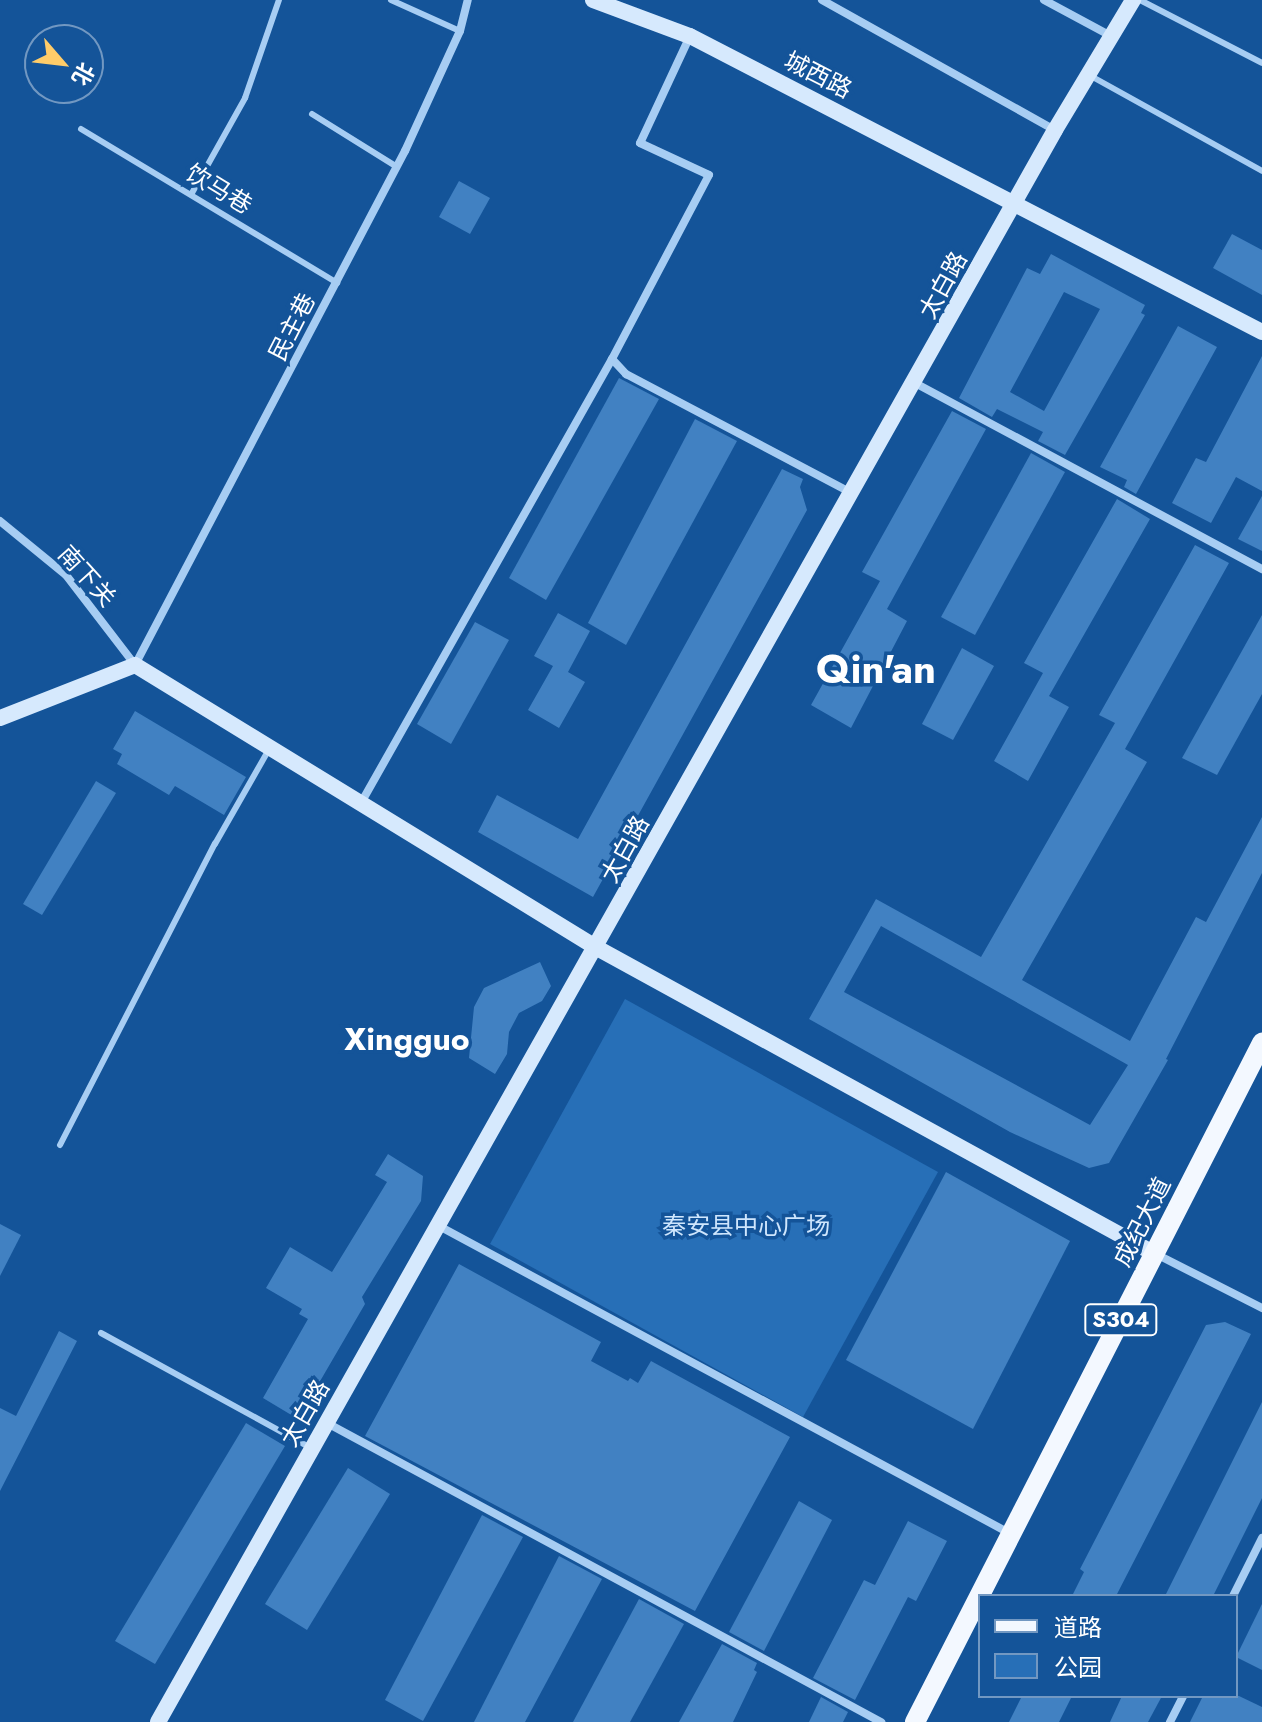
<!DOCTYPE html>
<meta charset="utf-8">
<style>
body{margin:0}
#map{position:relative;width:1262px;height:1722px;overflow:hidden;background:#145499;font-family:Jost,"Noto Sans SC",sans-serif}
div>[style]{position:absolute}
.green>*{inset:0;background:#276fb7}
.building>*{inset:0;background:#4181c2}
.lane>*{height:6px;margin:-3px;padding:0 3px;transform-origin:3px;border-radius:3px;background:#a7cdf3}
.street>*{height:8px;margin:-4px;padding:0 4px;transform-origin:4px;border-radius:4px;background:#a7cdf3}
.secondary>*{height:16px;margin:-8px;padding:0 8px;transform-origin:8px;border-radius:8px;background:#d6e9fd}
.primary>*{height:20px;margin:-10px;padding:0 10px;transform-origin:10px;border-radius:10px;background:#f3f8ff}
span{translate:-50% -50%;white-space:nowrap;text-align:center;line-height:1.15;-webkit-text-stroke:7px #145499;paint-order:stroke}
.shield-label span{padding:2px 6px;background:#145499;border:2px solid;border-radius:6px;-webkit-text-stroke-width:0}
.shield-label{font-size:22px;color:#fff;font-weight:700}
.street-label{font-size:24px;color:#fff}
.park-label{font-size:24px;color:#cfe6fd}
.district-label{font-size:32px;color:#fff;font-weight:700}
.town-label{font-size:40px;color:#fff;font-weight:700}
.legend{position:absolute;left:978px;top:1594px;width:260px;height:104px;box-sizing:border-box;background:#145499;border:2px solid #7298c2;margin:0;padding:10px 14px;list-style:none;font-size:24px;color:#fff}
.legend li{display:flex;align-items:center;gap:16px;height:40px}
.legend b{width:40px;border:2px solid #7298c2}
.north{position:absolute;left:24px;top:24px;width:80px;height:80px;box-sizing:border-box;background:#145499;border:2px solid #7298c2;border-radius:50%;rotate:118deg;font-size:22px;font-weight:700;line-height:32px;text-align:center;color:#fff}
.north::after{content:'';display:block;margin:auto;width:28px;height:36px;background:#ffcc69;clip-path:polygon(50% 0,100% 100%,50% 72%,0 100%)}
</style>
<div id="map">
<div class="green">
<div style="clip-path:polygon(625px 999px,938px 1172px,803px 1417px,490px 1244px)"></div>
</div>
<div class="building">
<div style="clip-path:polygon(459px 181px,490px 198px,470px 234px,439px 217px)"></div>
<div style="clip-path:polygon(1232px 234px,1262px 250px,1262px 295px,1213px 268px)"></div>
<div style="clip-path:polygon(evenodd,1051px 254px,1145px 305px,1141px 313px,1145px 315px,1065px 455px,1038px 441px,1043px 432px,997px 409px,992px 417px,959px 398px,1027px 268px,1040px 274px,1051px 254px,1064px 292px,1100px 309px,1044px 411px,1010px 392px,1064px 292px)"></div>
<div style="clip-path:polygon(1178px 326px,1217px 347px,1136px 494px,1124px 487px,1127px 480px,1100px 467px)"></div>
<div style="clip-path:polygon(1262px 356px,1262px 491px,1236px 477px,1211px 523px,1172px 503px,1196px 458px,1206px 462px)"></div>
<div style="clip-path:polygon(619px 378px,659px 399px,546px 600px,509px 578px)"></div>
<div style="clip-path:polygon(952px 411px,986px 429px,887px 609px,907px 621px,851px 728px,811px 705px,880px 581px,862px 572px)"></div>
<div style="clip-path:polygon(695px 419px,737px 441px,626px 645px,588px 623px)"></div>
<div style="clip-path:polygon(1031px 453px,1065px 472px,975px 635px,941px 617px)"></div>
<div style="clip-path:polygon(782px 469px,803px 479px,800px 487px,807px 510px,593px 897px,478px 832px,497px 795px,578px 839px)"></div>
<div style="clip-path:polygon(1262px 496px,1262px 551px,1238px 539px)"></div>
<div style="clip-path:polygon(1117px 499px,1150px 519px,1049px 696px,1069px 707px,1028px 781px,994px 761px,1043px 673px,1024px 663px)"></div>
<div style="clip-path:polygon(evenodd,1195px 545px,1229px 563px,1125px 749px,1147px 762px,1022px 980px,1130px 1041px,1196px 917px,1206px 922px,1262px 817px,1262px 873px,1166px 1059px,1168px 1060px,1109px 1163px,1089px 1168px,1010px 1132px,809px 1019px,876px 899px,981px 957px,1115px 723px,1099px 715px,1195px 545px,881px 926px,1128px 1065px,1090px 1125px,844px 992px,881px 926px)"></div>
<div style="clip-path:polygon(558px 613px,590px 631px,568px 672px,585px 682px,559px 728px,528px 710px,553px 666px,534px 656px)"></div>
<div style="clip-path:polygon(1262px 615px,1262px 694px,1217px 775px,1182px 758px)"></div>
<div style="clip-path:polygon(475px 622px,509px 640px,451px 744px,417px 724px)"></div>
<div style="clip-path:polygon(962px 648px,994px 666px,953px 740px,922px 724px)"></div>
<div style="clip-path:polygon(135px 711px,246px 777px,224px 815px,175px 786px,169px 795px,117px 764px,122px 754px,113px 749px)"></div>
<div style="clip-path:polygon(96px 781px,116px 793px,42px 915px,23px 904px)"></div>
<div style="clip-path:polygon(540px 962px,551px 986px,542px 1001px,519px 1013px,509px 1032px,507px 1054px,495px 1074px,469px 1058px,474px 1007px,484px 988px)"></div>
<div style="clip-path:polygon(388px 1154px,423px 1176px,421px 1201px,362px 1297px,365px 1304px,298px 1419px,263px 1398px,308px 1319px,299px 1314px,302px 1309px,266px 1288px,290px 1247px,332px 1272px,387px 1182px,375px 1175px)"></div>
<div style="clip-path:polygon(946px 1172px,1070px 1241px,973px 1429px,846px 1360px)"></div>
<div style="clip-path:polygon(0 1224px,21px 1235px,0 1276px)"></div>
<div style="clip-path:polygon(459px 1264px,601px 1342px,591px 1361px,628px 1381px,630px 1378px,638px 1383px,651px 1361px,790px 1437px,695px 1611px,365px 1436px)"></div>
<div style="clip-path:polygon(1225px 1322px,1251px 1334px,1116px 1596px,1072px 1596px,1084px 1572px,1080px 1569px,1206px 1325px)"></div>
<div style="clip-path:polygon(59px 1331px,77px 1341px,0 1491px,0 1408px,16px 1416px)"></div>
<div style="clip-path:polygon(1262px 1402px,1262px 1498px,1213px 1596px,1165px 1596px)"></div>
<div style="clip-path:polygon(246px 1423px,285px 1446px,155px 1664px,115px 1641px)"></div>
<div style="clip-path:polygon(348px 1468px,390px 1494px,307px 1630px,265px 1604px)"></div>
<div style="clip-path:polygon(799px 1501px,832px 1520px,764px 1651px,729px 1632px)"></div>
<div style="clip-path:polygon(482px 1515px,523px 1537px,423px 1721px,385px 1700px)"></div>
<div style="clip-path:polygon(908px 1521px,947px 1541px,916px 1601px,908px 1597px,855px 1700px,813px 1678px,864px 1580px,875px 1585px)"></div>
<div style="clip-path:polygon(559px 1556px,602px 1579px,525px 1722px,474px 1722px)"></div>
<div style="clip-path:polygon(639px 1599px,684px 1624px,630px 1722px,573px 1722px)"></div>
<div style="clip-path:polygon(1262px 1604px,1262px 1670px,1236px 1657px)"></div>
<div style="clip-path:polygon(722px 1644px,757px 1663px,754px 1670px,757px 1672px,733px 1722px,679px 1722px)"></div>
<div style="clip-path:polygon(1022px 1696px,1072px 1696px,1059px 1722px,1009px 1722px)"></div>
<div style="clip-path:polygon(1122px 1696px,1162px 1696px,1148px 1722px,1110px 1722px)"></div>
<div style="clip-path:polygon(1203px 1696px,1239px 1696px,1262px 1707px,1262px 1722px,1190px 1722px)"></div>
<div style="clip-path:polygon(821px 1697px,848px 1712px,843px 1722px,809px 1722px)"></div>
</div>
<div class="lane">
<div style="left:391px;top:0;width:76px;rotate:24.2deg"></div>
<div style="left:1140px;top:0;width:137px;rotate:27.3deg"></div>
<div style="left:1089px;top:75px;width:198px;rotate:29deg"></div>
<div style="left:312px;top:114px;width:100px;rotate:31.9deg"></div>
<div style="left:81px;top:129px;width:299px;rotate:31deg"></div>
<div style="left:192px;top:193px;width:109px;rotate:-60.8deg"></div>
<div style="left:245px;top:98px;width:104px;rotate:-70.9deg"></div>
<div style="left:60px;top:1145px;width:339px;rotate:-62.8deg"></div>
<div style="left:215px;top:844px;width:107px;rotate:-60.3deg"></div>
<div style="left:101px;top:1333px;width:239px;rotate:28.7deg"></div>
</div>
<div class="street">
<div style="left:822px;top:0;width:267px;rotate:29.2deg"></div>
<div style="left:1044px;top:0;width:76px;rotate:28.2deg"></div>
<div style="left:690px;top:36px;width:118px;rotate:115deg"></div>
<div style="left:640px;top:143px;width:76px;rotate:24.9deg"></div>
<div style="left:709px;top:175px;width:208px;rotate:117.8deg"></div>
<div style="left:612px;top:359px;width:21px;rotate:47deg"></div>
<div style="left:626px;top:374px;width:255px;rotate:27.8deg"></div>
<div style="left:915px;top:383px;width:394px;rotate:28.2deg"></div>
<div style="left:0;top:521px;width:85px;rotate:39.3deg"></div>
<div style="left:66px;top:575px;width:113px;rotate:52.5deg"></div>
<div style="left:135px;top:665px;width:581px;rotate:-62.29deg"></div>
<div style="left:405px;top:151px;width:132px;rotate:-65.4deg"></div>
<div style="left:460px;top:31px;width:32px;rotate:-76deg"></div>
<div style="left:361px;top:803px;width:510px;rotate:-60.52deg"></div>
<div style="left:439px;top:1226px;width:650px;rotate:28.3deg"></div>
<div style="left:1156px;top:1254px;width:119px;rotate:27deg"></div>
<div style="left:327px;top:1423px;width:630px;rotate:28.36deg"></div>
<div style="left:1233px;top:1596px;width:65px;rotate:-63.4deg"></div>
<div style="left:1170px;top:1722px;width:29px;rotate:-63deg"></div>
</div>
<div class="secondary">
<div style="left:593px;top:0;width:103px;rotate:20.4deg"></div>
<div style="left:690px;top:36px;width:644px;rotate:27.36deg"></div>
<div style="left:0;top:718px;width:145px;rotate:-21.4deg"></div>
<div style="left:135px;top:665px;width:542px;rotate:31.49deg"></div>
<div style="left:597px;top:948px;width:636px;rotate:28.74deg"></div>
<div style="left:158px;top:1722px;width:1827px;rotate:-60.6deg"></div>
<div style="left:1055px;top:130px;width:152px;rotate:-59deg"></div>
</div>
<div class="primary">
<div style="left:915px;top:1722px;width:763px;rotate:-62.93deg"></div>
</div>
<div class="shield-label">
<span style="left:1121px;top:1320px">S304</span>
</div>
<div class="street-label">
<span style="left:818px;top:75px;rotate:27deg">城西路</span>
<span style="left:219px;top:189px;rotate:31deg">饮马巷</span>
<span style="left:943px;top:285px;rotate:-61deg">太白路</span>
<span style="left:292px;top:327px;rotate:-63deg">民主巷</span>
<span style="left:87px;top:576px;rotate:48deg">南下关</span>
<span style="left:625px;top:849px;rotate:-61deg">太白路</span>
<span style="left:1142px;top:1222px;rotate:-63deg">成纪大道</span>
<span style="left:305px;top:1413px;rotate:-60deg">太白路</span>
</div>
<div class="park-label">
<span style="left:746px;top:1226px">秦安县中心广场</span>
</div>
<div class="district-label">
<span style="left:407px;top:1039px">Xingguo</span>
</div>
<div class="town-label">
<span style="left:876px;top:669px">Qin'an</span>
</div>
<ul class="legend">
<li><b style="height:10px;background:#f3f8ff"></b>道路</li>
<li><b style="height:22px;background:#276fb7"></b>公园</li>
</ul>
<div class="north">北</div>
</div>
